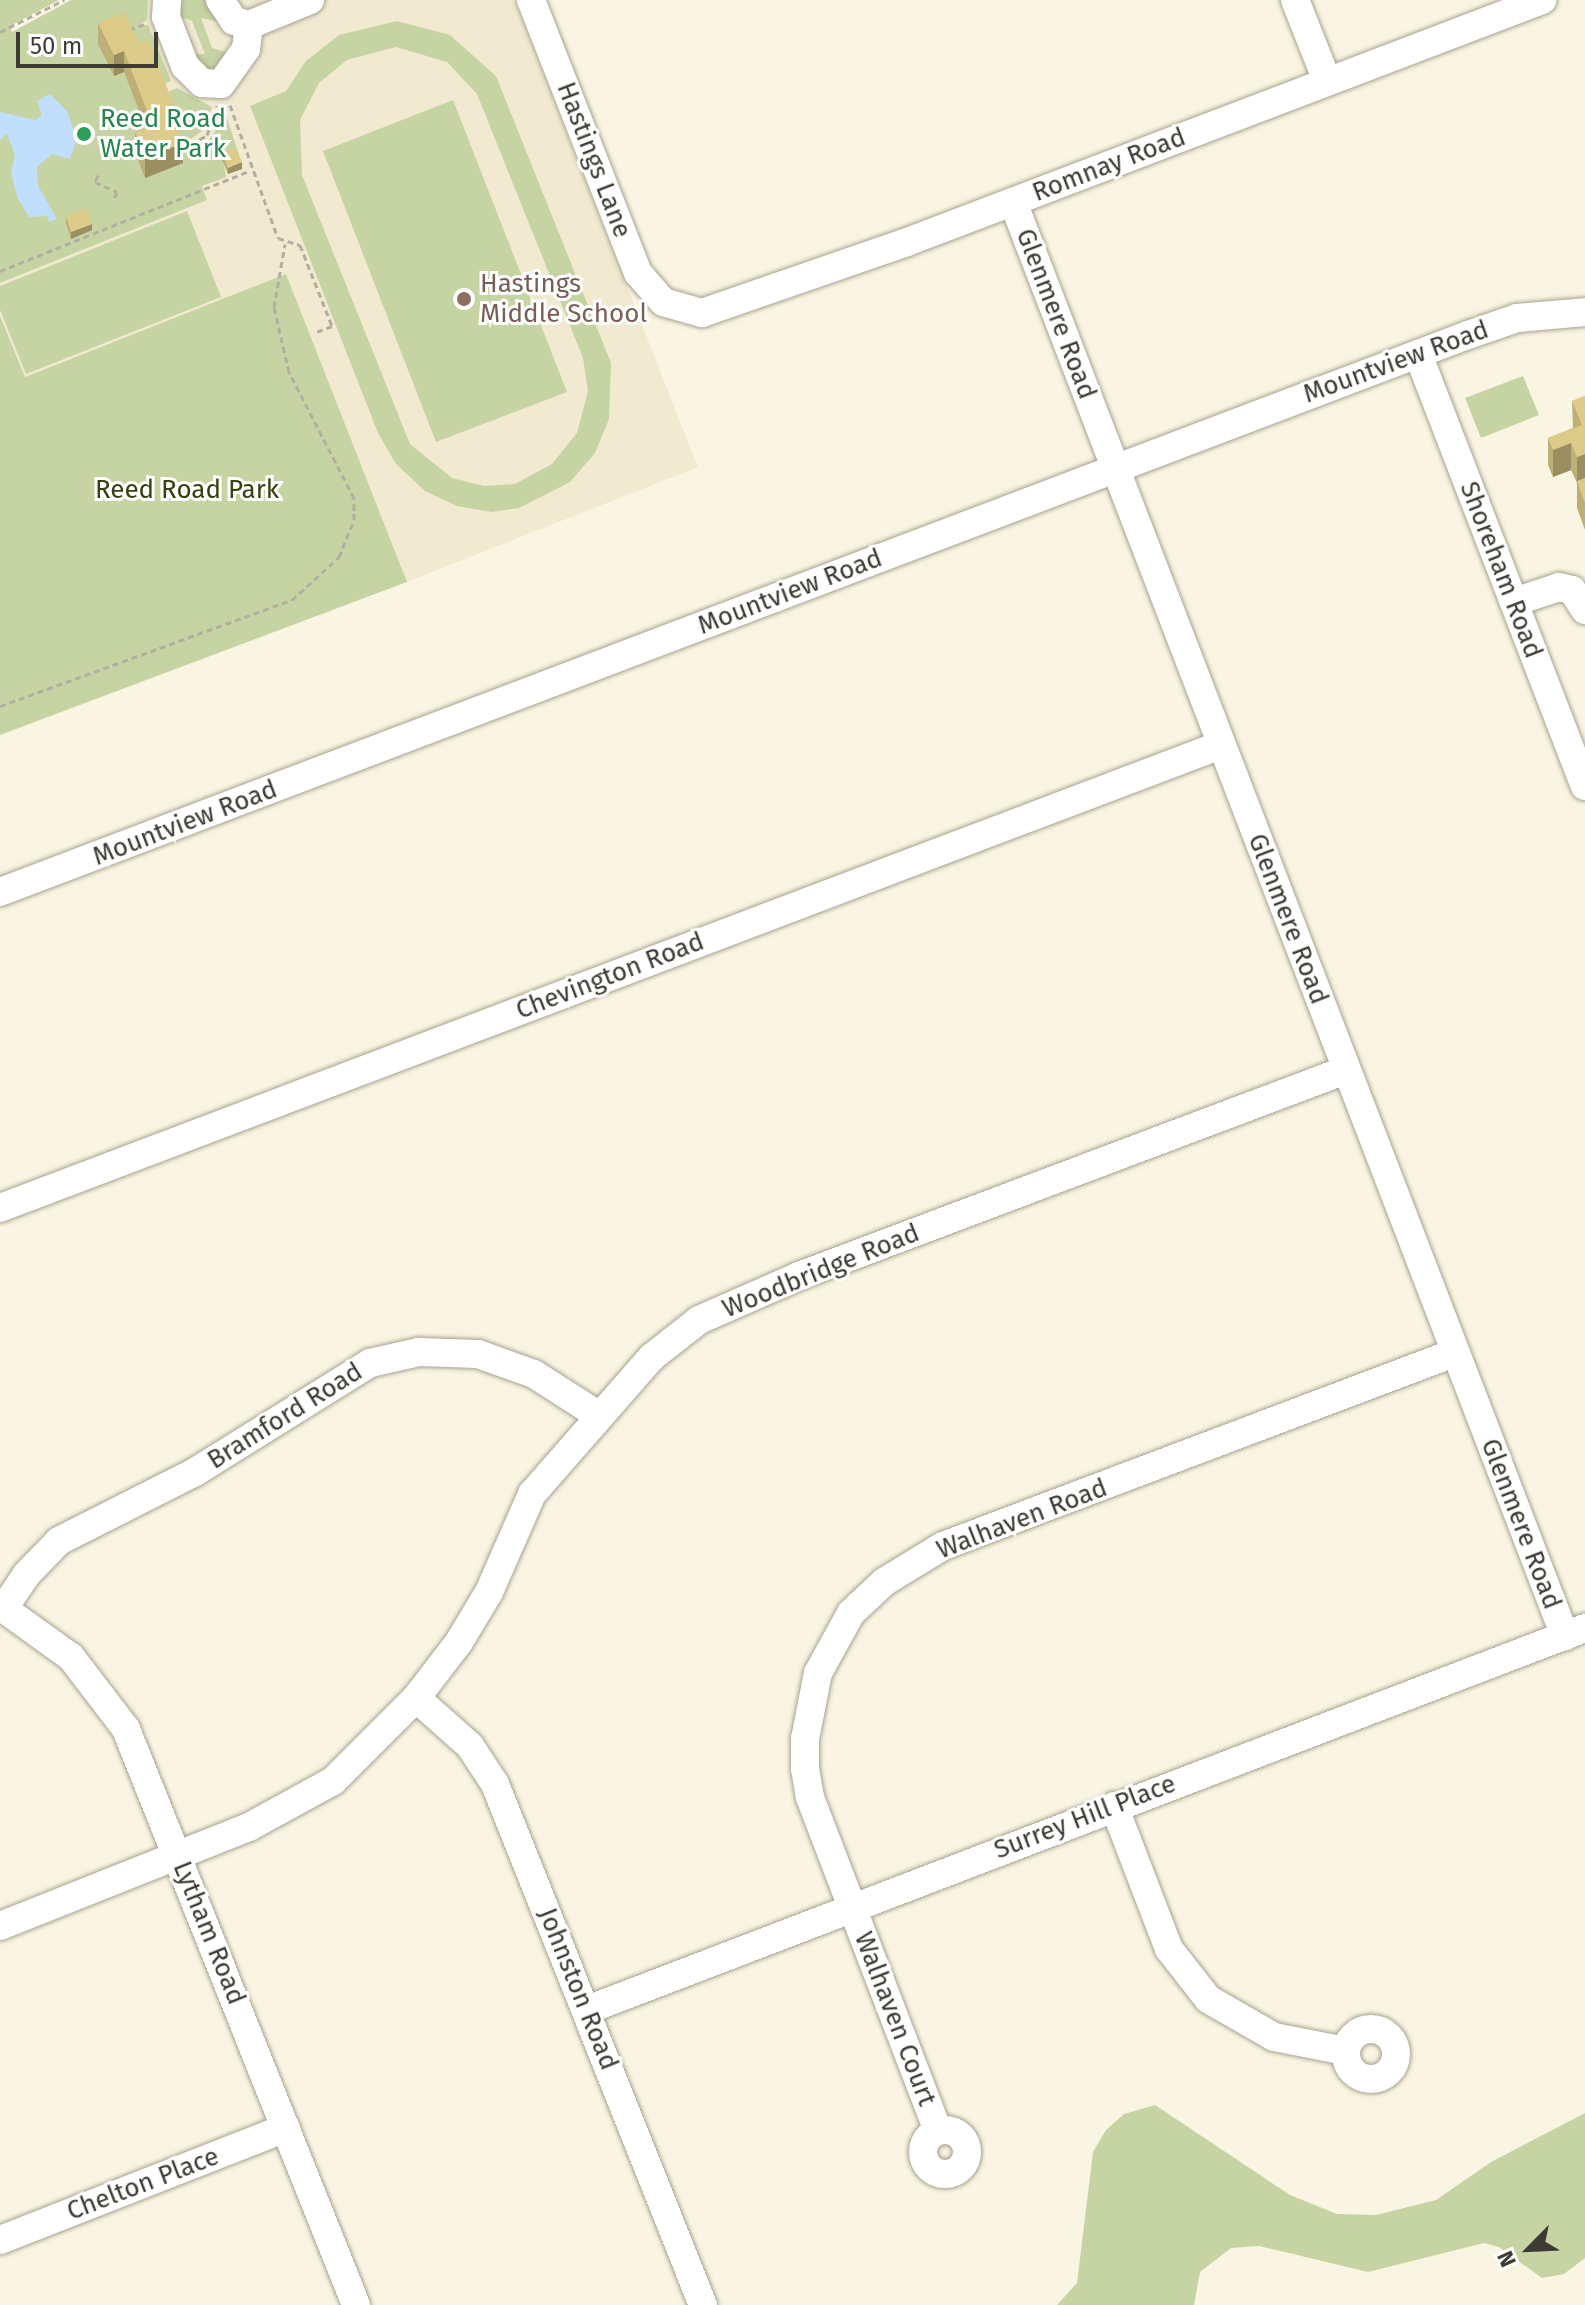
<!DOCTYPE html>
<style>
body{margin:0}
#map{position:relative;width:1585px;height:2305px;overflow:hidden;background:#faf5e2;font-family:"Fira Sans",sans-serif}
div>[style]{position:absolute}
.built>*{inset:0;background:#f1ead1}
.green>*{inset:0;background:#c6d3a3}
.water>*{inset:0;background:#c1dffd}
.path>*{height:3px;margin-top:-1.5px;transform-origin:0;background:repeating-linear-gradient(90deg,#b2aea0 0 6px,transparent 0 10px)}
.roads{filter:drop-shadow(0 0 2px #a7a391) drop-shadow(0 0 2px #a7a391)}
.minor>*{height:28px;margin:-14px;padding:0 14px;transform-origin:14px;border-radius:14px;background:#fff}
.minor>.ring{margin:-14px;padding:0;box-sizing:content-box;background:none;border:28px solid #fff;border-radius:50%}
.wall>*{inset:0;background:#beaf76}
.shaded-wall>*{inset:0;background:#9b8e60}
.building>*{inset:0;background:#ddcb89}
.dots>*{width:22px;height:22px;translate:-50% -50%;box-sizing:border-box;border:4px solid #fff;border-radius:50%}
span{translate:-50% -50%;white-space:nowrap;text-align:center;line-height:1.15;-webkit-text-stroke:6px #fff;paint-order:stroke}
.leisure-label{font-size:26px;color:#27864d}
.left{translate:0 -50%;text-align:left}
.street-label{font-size:26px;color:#3d3b34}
.education-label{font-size:26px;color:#785e54}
.park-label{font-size:26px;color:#364010}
.north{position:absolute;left:1489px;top:2209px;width:80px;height:80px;-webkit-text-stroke:6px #fff;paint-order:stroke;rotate:246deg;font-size:22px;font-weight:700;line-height:32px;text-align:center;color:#3d3b34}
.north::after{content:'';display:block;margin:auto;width:28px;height:36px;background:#3d3b34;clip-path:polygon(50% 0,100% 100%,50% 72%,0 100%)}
.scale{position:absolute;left:16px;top:32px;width:142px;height:36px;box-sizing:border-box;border:4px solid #3d3b34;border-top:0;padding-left:10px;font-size:24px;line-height:28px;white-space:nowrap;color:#3d3b34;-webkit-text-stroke:6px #fff;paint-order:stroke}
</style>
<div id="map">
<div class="built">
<div style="clip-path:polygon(128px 0,514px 0,698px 467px,407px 582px,286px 275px,24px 377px,0 316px,0 283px,207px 199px)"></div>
</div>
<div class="green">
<div style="clip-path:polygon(0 0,59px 0,10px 26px,12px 32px,71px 0,148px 0,147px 20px,138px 25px,148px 25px,171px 81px,162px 85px,165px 93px,177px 88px,212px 107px,202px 131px,185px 143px,188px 152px,205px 146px,226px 115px,239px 155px,223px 160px,226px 177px,202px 186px,207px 200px,0 283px)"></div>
<div style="clip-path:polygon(183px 0,208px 0,220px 22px,201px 18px,212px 48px,229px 53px,222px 69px,208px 71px,192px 54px,205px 54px,192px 21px,179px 16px)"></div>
<div style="clip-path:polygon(evenodd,397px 21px,450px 35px,496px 76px,611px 363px,609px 419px,595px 453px,570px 482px,519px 508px,491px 512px,457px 506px,425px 491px,396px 464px,378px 433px,250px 106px,286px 91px,306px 61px,339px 35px,397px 21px,396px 47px,447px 62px,477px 94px,583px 358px,588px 391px,577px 433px,552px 464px,515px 484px,484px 486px,452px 478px,410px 444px,302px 175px,300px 120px,319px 83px,347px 60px,396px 47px)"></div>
<div style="clip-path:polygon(453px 100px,567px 392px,436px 442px,323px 151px)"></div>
<div style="clip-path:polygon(187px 211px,221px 297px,26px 374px,0 310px,0 286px)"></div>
<div style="clip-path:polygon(286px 274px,407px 582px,0 735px,0 316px,25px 377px)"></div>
<div style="clip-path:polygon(1523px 376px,1539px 415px,1481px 438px,1465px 398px)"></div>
<div style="clip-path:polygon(1155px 2105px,1290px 2195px,1337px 2214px,1376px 2215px,1436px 2200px,1491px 2162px,1585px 2113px,1585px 2258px,1564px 2274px,1542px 2278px,1499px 2247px,1484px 2243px,1368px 2272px,1259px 2246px,1231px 2248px,1200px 2272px,1194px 2305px,1057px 2305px,1077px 2283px,1093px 2152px,1106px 2130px,1124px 2114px)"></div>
</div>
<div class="water">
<div style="clip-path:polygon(50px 94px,67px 111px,77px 139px,70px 159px,52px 154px,37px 167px,38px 186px,57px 219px,49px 222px,47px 216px,29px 217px,17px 197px,11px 172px,15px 155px,7px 134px,0 140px,0 112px,35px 120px,42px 115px,37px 101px)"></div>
</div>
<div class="path">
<div style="left:129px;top:30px;width:16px;rotate:-22deg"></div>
<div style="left:0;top:32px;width:72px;rotate:-26.6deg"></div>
<div style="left:230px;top:105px;width:141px;rotate:70.2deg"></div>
<div style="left:278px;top:238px;width:23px;rotate:18deg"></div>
<div style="left:300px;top:245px;width:87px;rotate:68.4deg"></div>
<div style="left:332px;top:326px;width:19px;rotate:159deg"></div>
<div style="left:182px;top:149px;width:29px;rotate:-29deg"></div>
<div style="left:207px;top:135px;width:31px;rotate:-71deg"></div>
<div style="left:98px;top:175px;width:8px;rotate:113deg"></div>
<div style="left:95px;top:182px;width:24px;rotate:24deg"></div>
<div style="left:117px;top:192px;width:8px;rotate:113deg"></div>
<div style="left:0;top:271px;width:268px;rotate:-21.9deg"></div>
<div style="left:0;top:706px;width:311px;rotate:-20deg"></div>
<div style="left:292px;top:600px;width:64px;rotate:-42.5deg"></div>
<div style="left:339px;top:557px;width:40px;rotate:-68deg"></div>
<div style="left:354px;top:520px;width:22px;rotate:-90deg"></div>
<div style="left:354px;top:498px;width:142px;rotate:-117.3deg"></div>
<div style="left:289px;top:372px;width:67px;rotate:-103deg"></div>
<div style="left:274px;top:307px;width:64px;rotate:-80.1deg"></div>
</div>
<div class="roads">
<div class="minor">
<div style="left:167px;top:0;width:17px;rotate:93deg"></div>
<div style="left:166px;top:17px;width:53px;rotate:68.8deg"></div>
<div style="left:185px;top:66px;width:24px;rotate:45deg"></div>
<div style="left:202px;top:83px;width:19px;rotate:3deg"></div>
<div style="left:221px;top:84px;width:43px;rotate:-54.5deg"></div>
<div style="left:246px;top:49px;width:24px;rotate:-83deg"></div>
<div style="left:249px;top:25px;width:66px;rotate:-22.3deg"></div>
<div style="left:220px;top:0;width:25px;rotate:56deg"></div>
<div style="left:234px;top:21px;width:16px;rotate:15deg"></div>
<div style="left:531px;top:0;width:293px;rotate:68.6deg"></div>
<div style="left:638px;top:273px;width:38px;rotate:49deg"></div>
<div style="left:663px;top:302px;width:41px;rotate:15.8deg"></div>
<div style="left:702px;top:313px;width:217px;rotate:-19.1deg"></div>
<div style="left:907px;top:242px;width:680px;rotate:-20.86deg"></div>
<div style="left:1295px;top:0;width:87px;rotate:68.4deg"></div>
<div style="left:1013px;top:202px;width:1537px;rotate:68.95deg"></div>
<div style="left:1418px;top:354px;width:463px;rotate:68.9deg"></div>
<div style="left:1514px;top:602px;width:47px;rotate:-18.4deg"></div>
<div style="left:1559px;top:587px;width:13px;rotate:13deg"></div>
<div style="left:1572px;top:590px;width:24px;rotate:57deg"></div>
<div style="left:0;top:892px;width:1570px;rotate:-20.78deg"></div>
<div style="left:1468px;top:335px;width:52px;rotate:-19.1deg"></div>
<div style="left:1517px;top:318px;width:68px;rotate:-5deg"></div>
<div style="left:0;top:1208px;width:1306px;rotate:-20.77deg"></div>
<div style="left:0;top:1606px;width:87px;rotate:35.7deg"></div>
<div style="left:71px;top:1657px;width:91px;rotate:52.6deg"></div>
<div style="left:126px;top:1729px;width:620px;rotate:68.23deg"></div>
<div style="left:4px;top:1608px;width:40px;rotate:-56deg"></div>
<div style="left:26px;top:1575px;width:47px;rotate:-45.9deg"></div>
<div style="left:59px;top:1541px;width:153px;rotate:-26.9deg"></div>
<div style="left:195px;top:1472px;width:206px;rotate:-31.9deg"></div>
<div style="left:370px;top:1363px;width:50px;rotate:-12.7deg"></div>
<div style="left:419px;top:1352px;width:59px;rotate:1.9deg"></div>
<div style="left:478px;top:1354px;width:59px;rotate:19.7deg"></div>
<div style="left:534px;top:1374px;width:76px;rotate:32.6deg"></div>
<div style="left:416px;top:1698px;width:72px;rotate:41.6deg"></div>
<div style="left:470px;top:1746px;width:45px;rotate:56.7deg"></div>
<div style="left:495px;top:1784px;width:561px;rotate:68.24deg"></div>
<div style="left:1114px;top:1806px;width:153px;rotate:69deg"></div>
<div style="left:1169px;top:1949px;width:63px;rotate:52deg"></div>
<div style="left:1208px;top:1999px;width:76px;rotate:29.9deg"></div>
<div style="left:1274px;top:2037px;width:73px;rotate:11deg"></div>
<div style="left:0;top:1926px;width:268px;rotate:-21.7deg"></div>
<div style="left:249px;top:1827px;width:96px;rotate:-28.7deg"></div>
<div style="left:333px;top:1781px;width:117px;rotate:-45deg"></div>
<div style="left:416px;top:1698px;width:71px;rotate:-52.5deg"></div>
<div style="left:459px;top:1642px;width:58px;rotate:-59deg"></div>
<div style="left:489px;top:1592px;width:107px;rotate:-66.3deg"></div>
<div style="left:532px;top:1494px;width:182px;rotate:-48.8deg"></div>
<div style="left:652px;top:1357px;width:60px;rotate:-38.2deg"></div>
<div style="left:699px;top:1320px;width:109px;rotate:-23.7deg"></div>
<div style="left:799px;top:1276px;width:585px;rotate:-20.64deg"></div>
<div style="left:587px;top:2010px;width:1069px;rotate:-20.95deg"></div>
<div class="ring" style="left:1346px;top:2029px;width:22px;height:22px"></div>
<div class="ring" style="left:923px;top:2130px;width:16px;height:16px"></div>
<div style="left:938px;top:2131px;width:358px;rotate:-111deg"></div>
<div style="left:810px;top:1797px;width:29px;rotate:-100deg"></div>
<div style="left:805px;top:1768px;width:29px;rotate:-90deg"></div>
<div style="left:805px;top:1739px;width:67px;rotate:-78.9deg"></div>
<div style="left:818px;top:1673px;width:68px;rotate:-61.2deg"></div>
<div style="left:851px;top:1613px;width:45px;rotate:-43.2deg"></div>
<div style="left:884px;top:1582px;width:69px;rotate:-31.4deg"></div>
<div style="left:943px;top:1546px;width:546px;rotate:-20.69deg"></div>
<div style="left:0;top:2240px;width:307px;rotate:-21.4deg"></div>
</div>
</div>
<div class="wall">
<div style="clip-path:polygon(124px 13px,174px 126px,183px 163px,145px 178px,135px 152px,135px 132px,140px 130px,140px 119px,142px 118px,124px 72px,114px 76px,98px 44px,98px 23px)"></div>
<div style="clip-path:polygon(222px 153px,242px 169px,228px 174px,222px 160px)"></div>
<div style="clip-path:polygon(66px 216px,92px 230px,71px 239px,66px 223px)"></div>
<div style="clip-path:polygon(1585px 396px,1585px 530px,1577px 508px,1577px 483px,1571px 470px,1553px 477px,1548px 465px,1548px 438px,1573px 428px,1572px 401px)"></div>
</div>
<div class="shaded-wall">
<div style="clip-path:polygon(124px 51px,124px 72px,114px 76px,114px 55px)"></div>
<div style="clip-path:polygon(174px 106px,174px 127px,166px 110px)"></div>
<div style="clip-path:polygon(183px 143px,183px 163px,145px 178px,145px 158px)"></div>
<div style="clip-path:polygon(242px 162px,242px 169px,228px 174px,228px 168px)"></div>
<div style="clip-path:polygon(92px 224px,92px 230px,71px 239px,71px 232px)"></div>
<div style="clip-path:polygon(1571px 443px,1571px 470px,1553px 477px,1553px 450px)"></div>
<div style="clip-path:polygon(1585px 454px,1585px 481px,1577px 484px,1577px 457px)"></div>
</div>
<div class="building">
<div style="clip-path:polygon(124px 13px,140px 44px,149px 40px,174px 106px,166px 110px,183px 143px,145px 158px,135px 132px,144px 129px,140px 119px,149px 116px,124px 51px,114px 55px,98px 23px)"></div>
<div style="clip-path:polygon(236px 148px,242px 162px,228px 168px,222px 153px)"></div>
<div style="clip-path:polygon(86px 208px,92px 224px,71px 232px,66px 216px)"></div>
<div style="clip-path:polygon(1585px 396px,1585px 454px,1577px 457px,1571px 443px,1553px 450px,1548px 438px,1582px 425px,1572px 401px)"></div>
<div style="clip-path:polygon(1585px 478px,1585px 503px,1577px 481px)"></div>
</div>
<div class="dots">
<div style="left:84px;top:134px;background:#2e9e5b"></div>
<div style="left:464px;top:299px;background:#8d6e63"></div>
</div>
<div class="leisure-label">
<span class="left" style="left:100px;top:134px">Reed Road<br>Water Park</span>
</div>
<div class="street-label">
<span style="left:594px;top:160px;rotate:69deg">Hastings Lane</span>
<span style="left:1109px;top:165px;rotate:-21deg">Romnay Road</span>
<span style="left:1056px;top:314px;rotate:69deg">Glenmere Road</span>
<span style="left:1396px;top:362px;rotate:-20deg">Mountview Road</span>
<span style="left:1501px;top:570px;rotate:69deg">Shoreham Road</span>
<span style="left:790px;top:592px;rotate:-21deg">Mountview Road</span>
<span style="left:185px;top:823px;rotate:-21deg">Mountview Road</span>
<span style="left:1288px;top:919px;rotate:69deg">Glenmere Road</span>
<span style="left:610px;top:976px;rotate:-21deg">Chevington Road</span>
<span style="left:821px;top:1271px;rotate:-22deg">Woodbridge Road</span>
<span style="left:285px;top:1416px;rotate:-32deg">Bramford Road</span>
<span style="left:1022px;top:1519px;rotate:-21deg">Walhaven Road</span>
<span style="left:1521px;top:1524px;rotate:69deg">Glenmere Road</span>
<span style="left:1085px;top:1817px;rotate:-21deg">Surrey Hill Place</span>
<span style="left:209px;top:1933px;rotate:68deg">Lytham Road</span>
<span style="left:578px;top:1989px;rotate:68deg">Johnston Road</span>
<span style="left:895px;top:2019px;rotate:69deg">Walhaven Court</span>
<span style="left:143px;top:2184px;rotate:-21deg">Chelton Place</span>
</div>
<div class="education-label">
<span class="left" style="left:480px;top:299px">Hastings<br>Middle School</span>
</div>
<div class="park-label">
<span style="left:187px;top:490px">Reed Road Park</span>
</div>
<div class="north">N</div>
<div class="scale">50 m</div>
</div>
